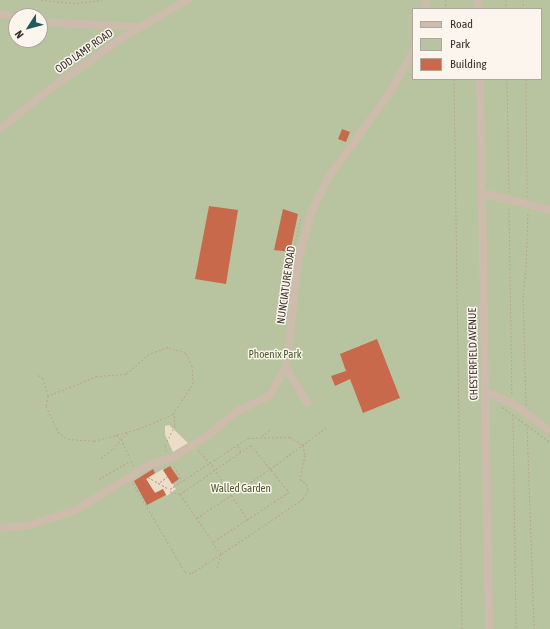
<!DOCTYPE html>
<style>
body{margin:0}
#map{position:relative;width:550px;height:629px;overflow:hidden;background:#f4ebe1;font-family:"Asap Condensed",sans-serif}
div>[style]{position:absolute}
.green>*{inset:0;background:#b8c4a0}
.plaza>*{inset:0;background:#ecdcc8}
.building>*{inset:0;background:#c8694b}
.path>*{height:1px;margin-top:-0.5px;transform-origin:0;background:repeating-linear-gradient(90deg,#b9a596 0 2px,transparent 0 4px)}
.minor>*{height:8px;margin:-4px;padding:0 4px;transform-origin:4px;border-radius:4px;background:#cdbbac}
span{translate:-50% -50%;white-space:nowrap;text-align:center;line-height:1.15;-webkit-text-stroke:3px #fbf5ee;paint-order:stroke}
.street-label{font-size:11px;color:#3b302b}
.park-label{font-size:11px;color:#4a5a2e}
.legend{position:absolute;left:412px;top:8px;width:130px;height:72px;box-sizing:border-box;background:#fbf5ee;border:1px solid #aea6a0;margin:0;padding:5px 7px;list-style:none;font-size:12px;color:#3b302b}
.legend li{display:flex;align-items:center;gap:8px;height:20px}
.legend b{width:20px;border:1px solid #aea6a0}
.north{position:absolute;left:8px;top:8px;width:40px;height:40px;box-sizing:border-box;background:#fbf5ee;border:1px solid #aea6a0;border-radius:50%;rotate:234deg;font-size:11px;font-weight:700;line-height:16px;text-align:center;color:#3b302b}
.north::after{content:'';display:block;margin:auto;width:14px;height:18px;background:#1f5a5e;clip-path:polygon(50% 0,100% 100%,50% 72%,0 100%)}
</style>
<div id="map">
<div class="green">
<div style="clip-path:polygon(evenodd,0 0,550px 0,550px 629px,0 629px,0 0,413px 9px,541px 9px,541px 79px,413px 79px,413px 9px,0 0,16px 16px,40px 16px,40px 40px,16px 40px,16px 16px)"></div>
</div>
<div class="plaza">
<div style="clip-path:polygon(169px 425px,188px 443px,173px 452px,165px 435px,165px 426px)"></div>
<div style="clip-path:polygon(163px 469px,176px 489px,167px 496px,163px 489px,155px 493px,146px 479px)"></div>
</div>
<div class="building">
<div style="clip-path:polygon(342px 129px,350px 132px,346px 142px,338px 139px)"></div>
<div style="clip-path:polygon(209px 206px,238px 210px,226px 284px,195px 279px)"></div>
<div style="clip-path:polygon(283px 209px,298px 214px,290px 252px,274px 250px)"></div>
<div style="clip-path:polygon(377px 339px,400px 398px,363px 413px,350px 379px,335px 386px,331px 376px,346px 371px,340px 354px)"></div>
<div style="clip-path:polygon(170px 466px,179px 479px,172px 484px,163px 470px)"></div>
<div style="clip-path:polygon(153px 469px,155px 473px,146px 479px,155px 493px,163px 489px,166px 495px,147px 505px,134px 481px)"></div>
</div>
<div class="path">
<div style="left:41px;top:0;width:36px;rotate:5deg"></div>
<div style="left:77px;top:3px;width:25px;rotate:-7deg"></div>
<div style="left:506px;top:0;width:9px;rotate:90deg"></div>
<div style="left:523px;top:0;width:9px;rotate:84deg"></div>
<div style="left:445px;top:9px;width:9px;rotate:-84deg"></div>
<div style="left:454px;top:79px;width:550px;rotate:89.17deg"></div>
<div style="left:507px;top:79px;width:113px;rotate:89deg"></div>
<div style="left:526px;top:79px;width:118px;rotate:89.5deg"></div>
<div style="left:509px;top:208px;width:186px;rotate:89.1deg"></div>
<div style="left:294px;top:248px;width:31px;rotate:-77deg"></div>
<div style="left:38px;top:375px;width:6px;rotate:31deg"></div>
<div style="left:43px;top:378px;width:19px;rotate:74deg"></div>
<div style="left:48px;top:396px;width:10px;rotate:101deg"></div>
<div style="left:46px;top:406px;width:29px;rotate:65deg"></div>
<div style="left:58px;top:432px;width:12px;rotate:35deg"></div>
<div style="left:68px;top:439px;width:26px;rotate:4deg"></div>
<div style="left:94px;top:441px;width:46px;rotate:-15.3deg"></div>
<div style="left:138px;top:429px;width:38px;rotate:-23deg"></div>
<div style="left:173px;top:414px;width:37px;rotate:-57deg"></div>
<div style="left:193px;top:383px;width:17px;rotate:-93deg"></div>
<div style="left:192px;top:366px;width:14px;rotate:-115deg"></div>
<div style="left:186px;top:353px;width:19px;rotate:-162deg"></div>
<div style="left:168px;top:347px;width:20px;rotate:160deg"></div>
<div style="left:149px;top:354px;width:30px;rotate:139deg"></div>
<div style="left:126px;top:374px;width:29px;rotate:176deg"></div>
<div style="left:97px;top:376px;width:53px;rotate:157.8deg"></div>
<div style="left:526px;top:405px;width:111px;rotate:-91.5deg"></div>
<div style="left:523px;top:294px;width:23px;rotate:-83deg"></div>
<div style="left:526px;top:271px;width:59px;rotate:-88.1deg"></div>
<div style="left:502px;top:407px;width:59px;rotate:36.1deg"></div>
<div style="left:513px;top:414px;width:215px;rotate:89.2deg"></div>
<div style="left:527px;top:424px;width:205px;rotate:88deg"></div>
<div style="left:116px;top:435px;width:6px;rotate:39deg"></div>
<div style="left:121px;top:439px;width:31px;rotate:65deg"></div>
<div style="left:262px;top:436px;width:11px;rotate:-41deg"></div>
<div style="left:251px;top:445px;width:60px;rotate:51deg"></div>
<div style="left:289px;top:492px;width:91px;rotate:146.7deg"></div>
<div style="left:213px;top:542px;width:58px;rotate:-124.5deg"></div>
<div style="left:180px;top:494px;width:86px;rotate:-34.6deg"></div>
<div style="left:238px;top:446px;width:7px;rotate:63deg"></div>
<div style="left:198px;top:450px;width:21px;rotate:47deg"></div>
<div style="left:212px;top:465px;width:66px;rotate:56.8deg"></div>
<div style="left:166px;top:451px;width:6px;rotate:-99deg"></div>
<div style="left:165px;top:445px;width:22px;rotate:-63deg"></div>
<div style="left:175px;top:425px;width:11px;rotate:-95deg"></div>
<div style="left:101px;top:458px;width:15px;rotate:-37deg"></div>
<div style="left:113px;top:449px;width:23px;rotate:-49deg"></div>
<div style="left:174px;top:466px;width:17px;rotate:62deg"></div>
<div style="left:148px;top:477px;width:24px;rotate:30deg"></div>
<div style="left:99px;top:479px;width:36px;rotate:-30deg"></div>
<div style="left:160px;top:482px;width:9px;rotate:-36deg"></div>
<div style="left:133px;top:483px;width:103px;rotate:59.7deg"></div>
<div style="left:185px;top:572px;width:7px;rotate:8deg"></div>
<div style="left:192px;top:573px;width:35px;rotate:-33deg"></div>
<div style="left:221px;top:554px;width:14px;rotate:-126deg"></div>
<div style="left:180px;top:494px;width:9px;rotate:-167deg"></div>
<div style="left:171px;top:492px;width:3px;rotate:-108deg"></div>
<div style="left:170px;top:489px;width:93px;rotate:-33.2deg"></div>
<div style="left:248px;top:438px;width:42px;rotate:-1.4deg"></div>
<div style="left:290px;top:437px;width:15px;rotate:32deg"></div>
<div style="left:303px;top:445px;width:10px;rotate:79deg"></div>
<div style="left:305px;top:455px;width:25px;rotate:102deg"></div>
<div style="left:300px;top:479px;width:9px;rotate:36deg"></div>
<div style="left:307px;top:484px;width:6px;rotate:81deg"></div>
<div style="left:308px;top:490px;width:10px;rotate:119deg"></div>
<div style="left:303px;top:499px;width:99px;rotate:146.1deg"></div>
<div style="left:221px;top:554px;width:15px;rotate:106deg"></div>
<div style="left:197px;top:518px;width:88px;rotate:-33.9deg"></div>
<div style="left:270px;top:469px;width:72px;rotate:-36.6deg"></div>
</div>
<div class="minor">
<div style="left:478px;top:0;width:9px;rotate:90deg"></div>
<div style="left:425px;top:9px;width:9px;rotate:-84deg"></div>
<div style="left:0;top:14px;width:16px;rotate:11deg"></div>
<div style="left:40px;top:22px;width:98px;rotate:2.9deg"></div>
<div style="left:480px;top:79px;width:550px;rotate:89.06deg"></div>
<div style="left:0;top:129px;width:60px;rotate:-39deg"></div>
<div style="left:47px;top:91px;width:95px;rotate:-35.2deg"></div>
<div style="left:125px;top:36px;width:72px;rotate:-30.1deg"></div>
<div style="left:482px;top:193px;width:70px;rotate:14deg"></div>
<div style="left:485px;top:391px;width:31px;rotate:25deg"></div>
<div style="left:513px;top:404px;width:46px;rotate:36.1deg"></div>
<div style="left:307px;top:403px;width:41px;rotate:-121deg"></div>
<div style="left:286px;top:368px;width:106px;rotate:-83.5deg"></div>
<div style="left:298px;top:263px;width:53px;rotate:-75.7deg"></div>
<div style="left:311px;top:212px;width:42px;rotate:-62.8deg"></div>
<div style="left:330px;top:175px;width:104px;rotate:-54deg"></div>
<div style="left:391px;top:91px;width:46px;rotate:-61.2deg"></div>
<div style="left:0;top:528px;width:30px;rotate:-6deg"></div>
<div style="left:30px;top:525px;width:46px;rotate:-17.7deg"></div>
<div style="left:74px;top:511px;width:90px;rotate:-31.4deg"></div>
<div style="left:151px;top:464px;width:22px;rotate:-16deg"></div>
<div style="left:172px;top:458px;width:40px;rotate:-32deg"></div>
<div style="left:206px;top:437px;width:39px;rotate:-40deg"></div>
<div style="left:236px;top:412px;width:37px;rotate:-26deg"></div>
<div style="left:269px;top:396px;width:33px;rotate:-59deg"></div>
</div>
<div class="street-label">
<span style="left:84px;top:51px;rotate:-35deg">ODD LAMP ROAD</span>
<span style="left:286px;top:285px;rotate:-82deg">NUNCIATURE ROAD</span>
<span style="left:473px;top:354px;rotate:-91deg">CHESTERFIELD AVENUE</span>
</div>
<div class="park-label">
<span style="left:275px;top:354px">Phoenix Park</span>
<span style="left:241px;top:488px">Walled Garden</span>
</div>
<ul class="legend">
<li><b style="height:5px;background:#cdbbac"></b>Road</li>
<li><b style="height:11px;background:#b8c4a0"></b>Park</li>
<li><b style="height:11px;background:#c8694b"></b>Building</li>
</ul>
<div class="north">N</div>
</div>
